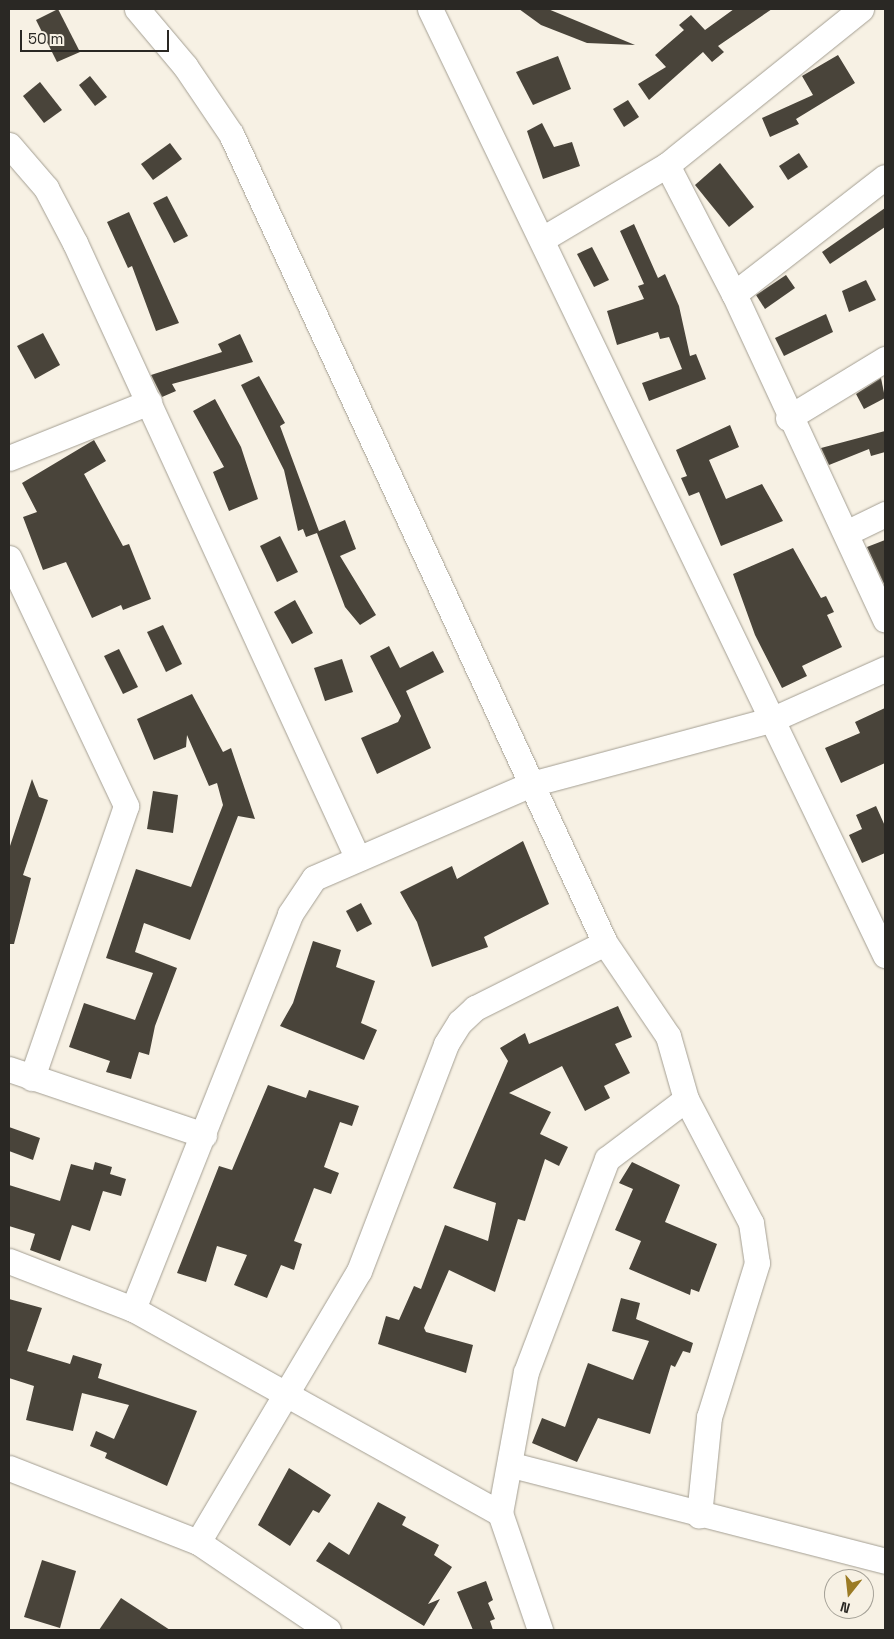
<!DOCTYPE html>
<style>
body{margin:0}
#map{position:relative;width:894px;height:1639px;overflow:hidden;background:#f7f1e4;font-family:"Space Grotesk",sans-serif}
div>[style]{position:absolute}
.building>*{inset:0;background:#49443a}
.roads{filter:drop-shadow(0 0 1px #a49f93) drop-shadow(0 0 1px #a49f93)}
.minor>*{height:25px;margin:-12.5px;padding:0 12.5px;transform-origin:12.5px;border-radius:12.5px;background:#fff}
span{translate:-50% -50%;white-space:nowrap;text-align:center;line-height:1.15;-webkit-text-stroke:5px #f7f1e4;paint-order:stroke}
.frame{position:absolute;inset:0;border:10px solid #2a2824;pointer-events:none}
.north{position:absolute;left:824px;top:1569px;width:50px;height:50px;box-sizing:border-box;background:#f7f1e4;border:1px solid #a5a197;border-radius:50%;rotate:196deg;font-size:14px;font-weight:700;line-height:20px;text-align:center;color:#2a2824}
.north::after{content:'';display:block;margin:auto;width:18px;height:22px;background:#9b7b25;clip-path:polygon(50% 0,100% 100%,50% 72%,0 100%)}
.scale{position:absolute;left:20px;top:30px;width:149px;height:22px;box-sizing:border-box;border:2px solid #2a2824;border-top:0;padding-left:6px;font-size:15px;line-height:18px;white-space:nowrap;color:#2a2824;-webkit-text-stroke:4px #f7f1e4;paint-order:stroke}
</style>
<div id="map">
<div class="building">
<div style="clip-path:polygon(58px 9px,80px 52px,57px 62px,36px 20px)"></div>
<div style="clip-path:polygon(519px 9px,548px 9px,635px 45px,587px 43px,541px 25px)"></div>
<div style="clip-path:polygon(734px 9px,772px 9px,718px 46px,724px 52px,712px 62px,703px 52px,649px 100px,638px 84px,666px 67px,655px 55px,684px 30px,679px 25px,691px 15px,705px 30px)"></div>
<div style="clip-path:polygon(838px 55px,855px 83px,796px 119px,799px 124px,770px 137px,762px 118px,813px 95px,802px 76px)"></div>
<div style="clip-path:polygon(558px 56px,571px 89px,533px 105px,516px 72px)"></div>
<div style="clip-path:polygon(90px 76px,107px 97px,95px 106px,79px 85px)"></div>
<div style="clip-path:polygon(40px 82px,62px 110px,44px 123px,23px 96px)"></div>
<div style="clip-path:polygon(628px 100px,639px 117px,624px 127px,613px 109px)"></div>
<div style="clip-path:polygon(542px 123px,554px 147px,572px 142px,580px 166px,543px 179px,527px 131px)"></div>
<div style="clip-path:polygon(170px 143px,182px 159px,153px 180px,141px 164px)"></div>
<div style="clip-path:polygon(799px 153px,808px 167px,788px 180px,779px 166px)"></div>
<div style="clip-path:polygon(720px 163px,754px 207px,729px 227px,695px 185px)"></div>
<div style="clip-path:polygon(167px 196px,188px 236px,174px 243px,153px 203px)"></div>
<div style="clip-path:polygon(885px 208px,885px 227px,830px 264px,822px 252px)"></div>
<div style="clip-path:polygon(129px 212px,179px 323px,156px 331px,132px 266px,128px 268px,107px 222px)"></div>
<div style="clip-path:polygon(634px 224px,658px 278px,665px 274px,679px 306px,690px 356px,696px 354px,706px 379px,649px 401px,642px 383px,682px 369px,669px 337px,660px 339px,658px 332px,617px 345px,607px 311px,644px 299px,638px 286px,644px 284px,620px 231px)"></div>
<div style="clip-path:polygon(592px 247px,609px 280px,594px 287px,577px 254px)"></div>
<div style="clip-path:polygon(786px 275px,795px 288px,765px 309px,756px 295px)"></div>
<div style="clip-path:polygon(866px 280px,876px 300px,849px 312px,842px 291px)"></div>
<div style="clip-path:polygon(826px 314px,833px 332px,784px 356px,775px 338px)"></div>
<div style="clip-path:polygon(43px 333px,60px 365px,35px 379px,17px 346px)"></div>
<div style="clip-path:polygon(240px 334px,253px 362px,172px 384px,176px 391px,162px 397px,151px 375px,222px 352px,218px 344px)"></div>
<div style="clip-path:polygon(259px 376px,285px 423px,280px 426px,319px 531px,345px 520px,356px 549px,340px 556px,376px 615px,360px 625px,345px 607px,317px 533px,306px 537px,303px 529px,298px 531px,284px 470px,241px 385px)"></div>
<div style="clip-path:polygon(881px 378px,885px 398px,864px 409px,856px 394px)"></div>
<div style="clip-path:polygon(215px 399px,241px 447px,258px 499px,229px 511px,213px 472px,224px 467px,193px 411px)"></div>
<div style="clip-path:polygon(730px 425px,739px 447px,709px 460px,726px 499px,762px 484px,783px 521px,721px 546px,699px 492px,689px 496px,681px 478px,687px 476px,676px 450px)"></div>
<div style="clip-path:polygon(885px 431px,885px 452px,871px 456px,869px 449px,829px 465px,821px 448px)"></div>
<div style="clip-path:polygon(94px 440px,106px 461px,84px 474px,123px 546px,129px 544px,151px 599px,123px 610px,121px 605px,92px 618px,66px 562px,43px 570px,23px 517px,37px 512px,22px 483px)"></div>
<div style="clip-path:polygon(280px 536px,298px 572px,277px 582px,260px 546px)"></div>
<div style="clip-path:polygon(885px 540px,885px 586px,867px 547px)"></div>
<div style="clip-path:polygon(793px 548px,821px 598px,826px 596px,834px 612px,827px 615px,842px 647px,802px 666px,807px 676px,782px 688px,755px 635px,733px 574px)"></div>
<div style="clip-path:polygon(295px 600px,313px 633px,292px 644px,274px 612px)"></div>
<div style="clip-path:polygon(163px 625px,182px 664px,166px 672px,147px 632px)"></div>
<div style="clip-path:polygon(389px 646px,400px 668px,433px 651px,444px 672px,406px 691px,431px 748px,377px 774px,361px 738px,398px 722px,401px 716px,370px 656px)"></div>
<div style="clip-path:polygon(119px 649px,138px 687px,123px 694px,104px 656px)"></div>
<div style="clip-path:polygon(342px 659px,353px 692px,325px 701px,314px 668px)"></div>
<div style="clip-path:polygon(192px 694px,223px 752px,231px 748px,255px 819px,238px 816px,190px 940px,144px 923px,135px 952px,177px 968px,155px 1026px,149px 1055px,139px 1052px,131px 1079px,106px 1072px,110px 1061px,69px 1047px,84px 1003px,135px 1020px,153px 973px,106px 958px,136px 869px,191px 887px,223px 805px,217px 783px,209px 786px,187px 735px,186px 747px,154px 760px,137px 719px)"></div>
<div style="clip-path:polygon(885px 708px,885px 763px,841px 783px,825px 748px,860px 733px,855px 722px)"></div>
<div style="clip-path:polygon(32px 779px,39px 797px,48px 800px,23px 875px,31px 878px,14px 944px,9px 944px,9px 849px)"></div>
<div style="clip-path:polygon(153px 791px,178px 795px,173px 833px,147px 829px)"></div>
<div style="clip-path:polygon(876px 806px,885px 826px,885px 853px,862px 863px,849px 835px,862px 829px,856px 815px)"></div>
<div style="clip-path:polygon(523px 841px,549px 904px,484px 937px,488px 947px,432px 967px,417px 922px,400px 892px,452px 866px,457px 879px)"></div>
<div style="clip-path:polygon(361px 903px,372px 924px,357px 932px,346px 911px)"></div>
<div style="clip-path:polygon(313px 941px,341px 950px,336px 967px,375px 981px,361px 1023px,377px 1030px,364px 1060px,280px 1026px,293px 1003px)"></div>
<div style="clip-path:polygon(618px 1006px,632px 1037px,615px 1044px,630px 1073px,604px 1086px,610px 1098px,585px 1111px,562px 1066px,509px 1093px,551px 1112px,540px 1134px,568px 1147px,559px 1166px,545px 1159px,525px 1221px,518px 1219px,495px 1292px,449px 1270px,424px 1328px,426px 1332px,473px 1345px,466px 1373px,378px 1344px,386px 1316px,399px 1320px,414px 1286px,421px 1289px,445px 1225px,488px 1241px,496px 1203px,453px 1188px,508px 1061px,500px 1048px,525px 1033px,529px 1044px)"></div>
<div style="clip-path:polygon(268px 1085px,306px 1098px,309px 1090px,359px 1106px,352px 1126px,340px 1122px,324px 1167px,339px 1173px,331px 1194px,314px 1188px,294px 1241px,302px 1244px,294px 1270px,281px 1265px,267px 1298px,234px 1285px,247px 1255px,217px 1246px,206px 1282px,177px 1273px,219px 1166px,232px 1170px)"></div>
<div style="clip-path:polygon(9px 1127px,40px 1138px,33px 1160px,9px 1151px)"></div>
<div style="clip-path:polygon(95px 1162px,112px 1167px,110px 1174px,126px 1179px,121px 1196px,103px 1191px,90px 1231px,72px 1225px,60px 1261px,30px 1250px,35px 1234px,9px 1226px,9px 1185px,60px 1201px,71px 1164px,93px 1170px)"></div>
<div style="clip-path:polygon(632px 1162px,680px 1185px,665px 1222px,717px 1244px,699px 1292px,691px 1289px,690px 1295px,629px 1269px,641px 1241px,615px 1230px,633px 1189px,619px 1183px)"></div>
<div style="clip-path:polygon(621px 1298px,640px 1303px,636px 1319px,693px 1343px,690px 1353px,683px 1351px,675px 1367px,671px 1365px,650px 1434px,598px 1418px,577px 1462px,532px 1443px,542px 1418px,565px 1427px,588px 1363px,633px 1380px,649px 1341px,612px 1331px)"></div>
<div style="clip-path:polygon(9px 1299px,42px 1308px,27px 1351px,70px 1364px,73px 1355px,102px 1364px,98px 1378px,197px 1411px,167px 1486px,105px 1458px,107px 1453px,90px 1446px,96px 1431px,114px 1439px,129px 1405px,82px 1393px,73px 1431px,26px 1420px,34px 1386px,9px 1378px)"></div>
<div style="clip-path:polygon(289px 1468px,331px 1495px,319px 1513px,313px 1510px,290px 1546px,258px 1525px)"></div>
<div style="clip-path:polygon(378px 1502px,406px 1517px,402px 1525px,439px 1545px,434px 1555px,452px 1567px,428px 1604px,440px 1599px,424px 1626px,316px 1561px,329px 1542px,349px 1555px)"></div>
<div style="clip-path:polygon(42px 1560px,76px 1571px,60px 1628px,24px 1617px)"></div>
<div style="clip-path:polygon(486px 1581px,493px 1600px,488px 1603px,495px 1619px,490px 1621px,493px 1630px,473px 1630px,457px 1592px)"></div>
<div style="clip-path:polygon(121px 1598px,170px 1630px,99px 1630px)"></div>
</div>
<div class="roads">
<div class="minor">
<div style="left:137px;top:9px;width:75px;rotate:49.9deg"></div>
<div style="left:185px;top:66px;width:82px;rotate:55.9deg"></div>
<div style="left:231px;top:134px;width:891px;rotate:65.19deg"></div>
<div style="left:605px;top:943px;width:112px;rotate:55.9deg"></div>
<div style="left:668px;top:1036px;width:66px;rotate:74.1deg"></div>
<div style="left:686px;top:1099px;width:140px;rotate:62.3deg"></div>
<div style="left:751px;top:1223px;width:40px;rotate:81.5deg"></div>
<div style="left:757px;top:1263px;width:161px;rotate:107.3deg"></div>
<div style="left:709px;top:1417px;width:99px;rotate:95.8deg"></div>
<div style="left:430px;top:9px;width:1050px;rotate:64.31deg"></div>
<div style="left:9px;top:145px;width:57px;rotate:49.3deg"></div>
<div style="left:46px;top:188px;width:62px;rotate:62.2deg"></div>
<div style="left:75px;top:243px;width:676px;rotate:65.33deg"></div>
<div style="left:667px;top:165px;width:145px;rotate:62.6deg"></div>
<div style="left:734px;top:294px;width:359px;rotate:65.1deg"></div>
<div style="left:544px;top:238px;width:143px;rotate:-30.7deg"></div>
<div style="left:667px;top:165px;width:249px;rotate:-38.8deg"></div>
<div style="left:734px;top:294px;width:191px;rotate:-37.8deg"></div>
<div style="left:788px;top:418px;width:114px;rotate:-31.3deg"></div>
<div style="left:9px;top:458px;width:151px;rotate:-21.8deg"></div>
<div style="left:846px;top:533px;width:43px;rotate:-26deg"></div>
<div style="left:9px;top:558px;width:274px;rotate:64.7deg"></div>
<div style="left:126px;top:806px;width:288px;rotate:109.1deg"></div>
<div style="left:9px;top:1069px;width:206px;rotate:18.7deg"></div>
<div style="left:9px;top:1261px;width:133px;rotate:21.2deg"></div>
<div style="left:133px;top:1309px;width:420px;rotate:29.1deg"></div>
<div style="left:500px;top:1513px;width:124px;rotate:71.1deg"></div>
<div style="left:133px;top:1309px;width:425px;rotate:-68.3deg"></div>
<div style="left:290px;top:914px;width:43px;rotate:-56.3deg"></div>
<div style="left:314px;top:878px;width:236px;rotate:-23.4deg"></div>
<div style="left:531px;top:784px;width:251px;rotate:-15deg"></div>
<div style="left:773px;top:719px;width:123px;rotate:-24.1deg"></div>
<div style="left:512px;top:1465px;width:385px;rotate:14.4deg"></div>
<div style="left:9px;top:1468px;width:203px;rotate:21.4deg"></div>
<div style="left:198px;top:1542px;width:157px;rotate:34.1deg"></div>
<div style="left:500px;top:1513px;width:143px;rotate:-79.6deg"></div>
<div style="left:526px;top:1372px;width:228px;rotate:-69.2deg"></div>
<div style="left:607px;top:1159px;width:99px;rotate:-37.2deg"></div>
<div style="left:198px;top:1542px;width:315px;rotate:-59.3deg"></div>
<div style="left:359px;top:1271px;width:243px;rotate:-69deg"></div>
<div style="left:446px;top:1044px;width:26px;rotate:-58deg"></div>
<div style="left:460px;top:1022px;width:21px;rotate:-43deg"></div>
<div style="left:475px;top:1008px;width:145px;rotate:-26.6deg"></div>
</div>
</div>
<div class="frame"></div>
<div class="north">N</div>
<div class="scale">50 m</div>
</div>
